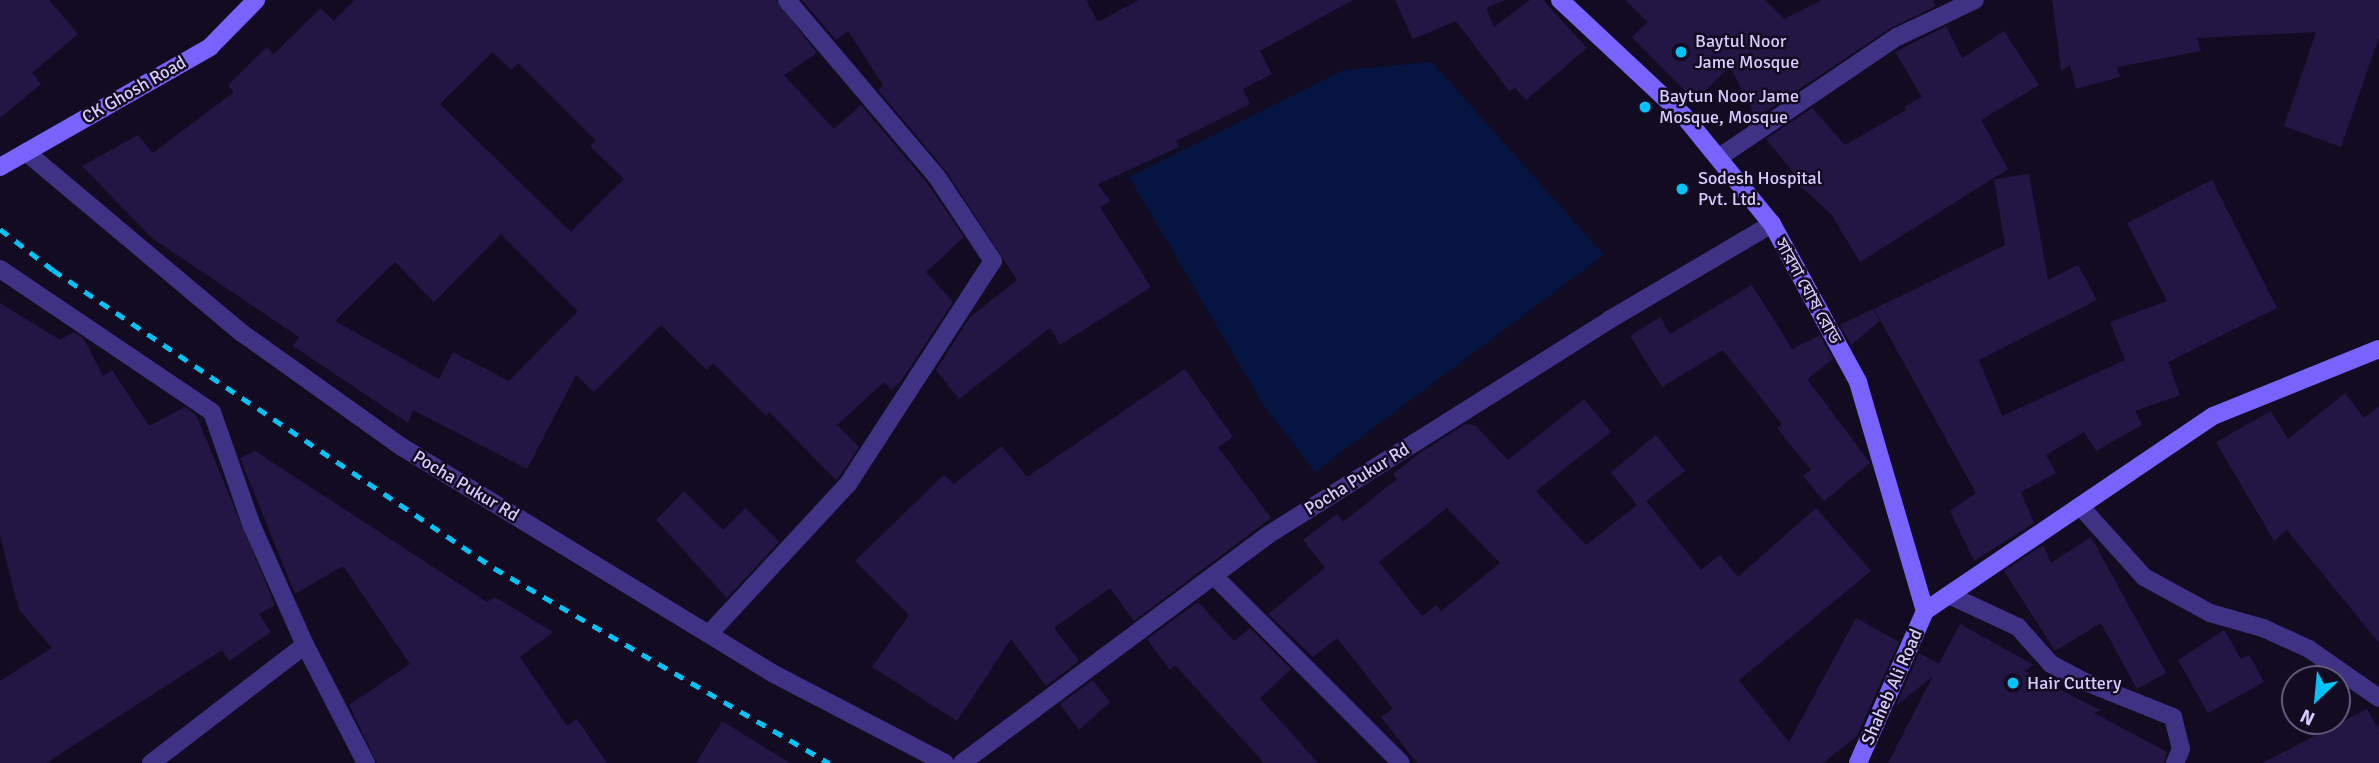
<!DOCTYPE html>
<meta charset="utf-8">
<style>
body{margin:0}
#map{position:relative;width:2379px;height:763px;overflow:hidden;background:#120b22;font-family:Signika,"Noto Sans Bengali",sans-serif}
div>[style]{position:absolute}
.water>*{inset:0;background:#051441}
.building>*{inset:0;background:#241644}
.street>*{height:18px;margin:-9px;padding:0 9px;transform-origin:9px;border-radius:9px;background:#3f3285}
.secondary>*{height:18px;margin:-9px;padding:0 9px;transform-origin:9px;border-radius:9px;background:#7963ff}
.rail>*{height:5px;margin-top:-2.5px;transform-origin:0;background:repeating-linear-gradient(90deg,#00c3f7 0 10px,transparent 0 19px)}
.dots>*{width:19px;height:19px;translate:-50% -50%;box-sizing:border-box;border:4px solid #120b22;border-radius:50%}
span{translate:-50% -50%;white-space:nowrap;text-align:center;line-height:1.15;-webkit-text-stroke:5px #120b22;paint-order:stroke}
.poi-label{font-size:18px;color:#d8ccff}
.left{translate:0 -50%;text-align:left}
.street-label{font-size:18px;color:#d8ccff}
.north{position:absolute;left:2281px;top:665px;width:70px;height:70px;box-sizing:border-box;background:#120b22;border:2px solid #61587a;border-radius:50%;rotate:206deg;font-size:19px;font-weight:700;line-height:28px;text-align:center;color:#d8ccff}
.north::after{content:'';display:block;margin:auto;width:24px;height:32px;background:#00c3f7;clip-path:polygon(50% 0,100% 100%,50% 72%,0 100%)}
</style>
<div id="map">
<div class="water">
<div style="clip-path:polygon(1432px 62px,1604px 255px,1315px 472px,1262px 403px,1129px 177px,1344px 70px)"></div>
</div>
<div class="building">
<div style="clip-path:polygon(0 0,49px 0,78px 34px,32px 73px,41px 84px,0 118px)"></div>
<div style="clip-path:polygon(evenodd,355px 0,776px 0,817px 53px,784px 75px,834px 129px,861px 105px,928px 184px,964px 237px,926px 272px,953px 302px,901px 381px,891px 390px,884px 382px,837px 425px,859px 447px,841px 474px,836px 480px,769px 412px,766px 416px,713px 363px,707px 370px,661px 325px,594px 392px,576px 375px,527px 469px,413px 410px,408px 423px,293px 346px,299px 337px,152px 238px,82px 166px,138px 135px,153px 153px,234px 92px,228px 85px,267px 47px,274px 54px,321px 8px,334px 21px,355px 0,493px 52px,511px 70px,518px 63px,596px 141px,590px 146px,624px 179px,571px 232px,440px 104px,493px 52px,355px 0,501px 234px,578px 311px,509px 381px,453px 352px,439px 379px,335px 321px,395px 262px,434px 302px,501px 234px)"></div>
<div style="clip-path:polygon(802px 0,1086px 0,1098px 22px,1139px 0,1353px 0,1260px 51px,1272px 74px,1243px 89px,1250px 104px,1176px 141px,1179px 147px,1098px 184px,1110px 201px,1100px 207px,1151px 287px,1060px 345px,1050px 328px,959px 399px,936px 370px,970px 317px,1017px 280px,946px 171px,878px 90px,883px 85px,848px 31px,836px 40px)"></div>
<div style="clip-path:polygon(1395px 0,1505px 0,1486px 8px,1494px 27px,1530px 0,1543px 0,1587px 48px,1526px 100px,1515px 88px,1509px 91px,1456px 21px,1413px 39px)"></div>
<div style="clip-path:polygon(1625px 0,1765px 0,1784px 19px,1822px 0,1933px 0,1936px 6px,1891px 28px,1756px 118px,1730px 66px,1695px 101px,1632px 37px,1648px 22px)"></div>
<div style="clip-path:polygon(2052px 0,2379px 0,2379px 37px,2341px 147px,2284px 126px,2316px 32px,2197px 38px,2201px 51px,2117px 67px,2120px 77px,2076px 89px,2070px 65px,2061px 71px)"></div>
<div style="clip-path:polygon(1946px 26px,1962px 58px,2004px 31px,2039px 85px,1981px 120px,2008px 169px,1860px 262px,1831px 214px,1789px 176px,1793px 172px,1766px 139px,1812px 108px,1845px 145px,1906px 110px,1904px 107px,1922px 97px,1895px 52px)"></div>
<div style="clip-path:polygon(2029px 174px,2048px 280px,2078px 265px,2097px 300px,1979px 360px,2002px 416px,2125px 360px,2110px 322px,2167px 301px,2127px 223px,2212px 180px,2277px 308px,2168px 362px,2180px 395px,2135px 411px,2142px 425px,2096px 451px,2084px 432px,2046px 455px,2056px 473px,2021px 492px,2034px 523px,1974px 561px,1950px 511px,1976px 493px,1874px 309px,2005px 245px,1994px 179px)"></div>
<div style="clip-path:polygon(1752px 285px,1792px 349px,1820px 335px,1833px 359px,1807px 379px,1870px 463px,1824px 501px,1803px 476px,1811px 470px,1777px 428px,1782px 424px,1723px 350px,1662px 387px,1630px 336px,1660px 317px,1670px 334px)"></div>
<div style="clip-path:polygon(0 303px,60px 340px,74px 332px,84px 339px,103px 376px,112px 370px,149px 426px,185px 407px,196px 415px,275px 605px,259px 614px,271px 632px,229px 661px,222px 650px,46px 763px,0 763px,0 681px,52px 648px,19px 610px,0 536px)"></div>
<div style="clip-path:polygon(1873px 309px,1880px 321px,1851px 345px,1840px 325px)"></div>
<div style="clip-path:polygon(1185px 369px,1233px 437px,1218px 447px,1271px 518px,1134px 621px,1110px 588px,1054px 628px,1079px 661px,1046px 686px,1011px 639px,957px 721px,872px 667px,909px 615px,855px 561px,944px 475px,954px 484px,1002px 446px,1027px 477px)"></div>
<div style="clip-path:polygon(2345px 393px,2364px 418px,2379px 406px,2379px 643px,2287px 530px,2274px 541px,2216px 442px,2271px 411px,2288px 439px)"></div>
<div style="clip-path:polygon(evenodd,1584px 399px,1611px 432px,1536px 491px,1586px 545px,1637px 505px,1611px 472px,1656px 435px,1685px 471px,1646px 501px,1701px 570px,1720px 555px,1738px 577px,1816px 508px,1871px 571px,1739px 680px,1789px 742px,1856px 618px,1899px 642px,1857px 736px,1823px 763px,1417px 763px,1381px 717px,1393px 709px,1337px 638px,1313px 657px,1268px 614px,1325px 568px,1303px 540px,1337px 514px,1343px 522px,1397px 479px,1393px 474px,1417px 455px,1465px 424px,1475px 425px,1508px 460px,1584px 399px,1447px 508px,1500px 563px,1441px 611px,1436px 605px,1422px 616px,1379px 562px,1447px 508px)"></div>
<div style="clip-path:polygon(255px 451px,487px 602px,495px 597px,553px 632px,520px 657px,567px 726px,577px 719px,607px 763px,377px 763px,349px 705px,410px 664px,343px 566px,295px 594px,240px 458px)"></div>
<div style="clip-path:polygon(684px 491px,723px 530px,745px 508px,779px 542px,727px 598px,656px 520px)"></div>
<div style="clip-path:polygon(2091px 537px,2166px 673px,2137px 689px,2101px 623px,2055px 651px,2004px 571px,2043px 545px,2051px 563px)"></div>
<div style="clip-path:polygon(1198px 602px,1234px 641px,1250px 628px,1291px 669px,1260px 698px,1318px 763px,1264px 763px,1175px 665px,1170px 670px,1147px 639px)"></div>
<div style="clip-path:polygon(1960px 624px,2034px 665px,2024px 671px,2100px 710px,2094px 713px,2167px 752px,2164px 763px,1888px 763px,1933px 676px,1896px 706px,1919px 653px,1939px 664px)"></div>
<div style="clip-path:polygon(2224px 630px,2241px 659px,2249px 655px,2264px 682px,2208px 713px,2178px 660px)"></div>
<div style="clip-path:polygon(1093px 680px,1110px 702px,1079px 730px,1060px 704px)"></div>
<div style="clip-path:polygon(2367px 709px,2379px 730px,2379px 763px,2262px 763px)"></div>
<div style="clip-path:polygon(722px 721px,790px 763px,696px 763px)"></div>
</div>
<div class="street">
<div style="left:26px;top:152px;width:282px;rotate:40deg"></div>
<div style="left:242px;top:333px;width:196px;rotate:35.5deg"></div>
<div style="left:402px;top:447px;width:434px;rotate:31.4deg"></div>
<div style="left:772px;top:673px;width:195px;rotate:27.5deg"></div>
<div style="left:1718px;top:158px;width:216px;rotate:-34.1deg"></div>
<div style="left:1897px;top:37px;width:86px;rotate:-25.4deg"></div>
<div style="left:0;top:269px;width:256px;rotate:34deg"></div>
<div style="left:212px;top:412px;width:121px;rotate:70.7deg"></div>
<div style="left:252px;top:526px;width:130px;rotate:66deg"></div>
<div style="left:305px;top:645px;width:194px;rotate:142.5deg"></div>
<div style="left:2080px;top:506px;width:96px;rotate:48deg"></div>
<div style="left:2144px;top:577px;width:75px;rotate:28.6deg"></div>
<div style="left:2210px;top:613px;width:55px;rotate:15.8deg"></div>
<div style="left:2263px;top:628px;width:51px;rotate:24.5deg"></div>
<div style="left:2309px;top:649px;width:85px;rotate:35deg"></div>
<div style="left:1214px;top:576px;width:264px;rotate:45deg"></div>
<div style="left:1949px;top:595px;width:76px;rotate:24.9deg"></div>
<div style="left:2018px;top:627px;width:50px;rotate:48.3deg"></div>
<div style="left:2051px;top:664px;width:36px;rotate:28deg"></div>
<div style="left:2083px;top:681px;width:97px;rotate:21.8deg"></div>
<div style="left:2173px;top:717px;width:33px;rotate:76deg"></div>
<div style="left:2181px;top:749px;width:15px;rotate:113deg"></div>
<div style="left:709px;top:634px;width:205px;rotate:-47.2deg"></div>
<div style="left:848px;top:484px;width:266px;rotate:-57deg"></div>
<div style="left:993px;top:261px;width:101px;rotate:-123.7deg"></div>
<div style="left:937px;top:177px;width:232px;rotate:-130.3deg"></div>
<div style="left:305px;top:645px;width:133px;rotate:62.7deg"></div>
<div style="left:962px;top:763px;width:382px;rotate:-36.7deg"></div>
<div style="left:1268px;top:535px;width:403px;rotate:-32.2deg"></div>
<div style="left:1609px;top:320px;width:189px;rotate:-30.5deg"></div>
</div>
<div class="secondary">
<div style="left:1560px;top:0;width:168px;rotate:43.1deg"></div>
<div style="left:1683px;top:115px;width:141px;rotate:50.8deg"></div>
<div style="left:1772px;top:224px;width:180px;rotate:61.4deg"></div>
<div style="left:1858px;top:382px;width:239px;rotate:73.7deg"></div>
<div style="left:0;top:167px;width:242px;rotate:-29.7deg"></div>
<div style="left:210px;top:47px;width:66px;rotate:-45.6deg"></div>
<div style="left:1925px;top:611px;width:348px;rotate:-34.1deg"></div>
<div style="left:2213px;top:416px;width:179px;rotate:-22deg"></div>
<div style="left:1858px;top:763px;width:166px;rotate:-66.2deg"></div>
</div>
<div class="rail">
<div style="left:0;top:229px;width:67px;rotate:37.7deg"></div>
<div style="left:53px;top:270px;width:532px;rotate:34.05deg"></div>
<div style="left:494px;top:568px;width:388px;rotate:30.2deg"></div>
</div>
<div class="dots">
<div style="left:1681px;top:52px;background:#00c3f7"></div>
<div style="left:1645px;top:107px;background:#00c3f7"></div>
<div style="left:1682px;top:189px;background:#00c3f7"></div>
<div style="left:2013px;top:683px;background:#00c3f7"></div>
</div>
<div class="poi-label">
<span class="left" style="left:1695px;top:52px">Baytul Noor<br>Jame Mosque</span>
<span class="left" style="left:1659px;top:107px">Baytun Noor Jame<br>Mosque, Mosque</span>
<span class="left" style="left:1698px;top:189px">Sodesh Hospital<br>Pvt. Ltd.</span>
<span class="left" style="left:2027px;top:683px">Hair Cuttery</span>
</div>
<div class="street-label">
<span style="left:134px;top:90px;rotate:-30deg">CK Ghosh Road</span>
<span style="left:1808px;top:291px;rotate:61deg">সারদা ঘোষ রোড</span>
<span style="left:1357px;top:479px;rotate:-32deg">Pocha Pukur Rd</span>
<span style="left:466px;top:486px;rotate:31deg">Pocha Pukur Rd</span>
<span style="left:1892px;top:687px;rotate:-66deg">Shaheb Ali Road</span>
</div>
<div class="north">N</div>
</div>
